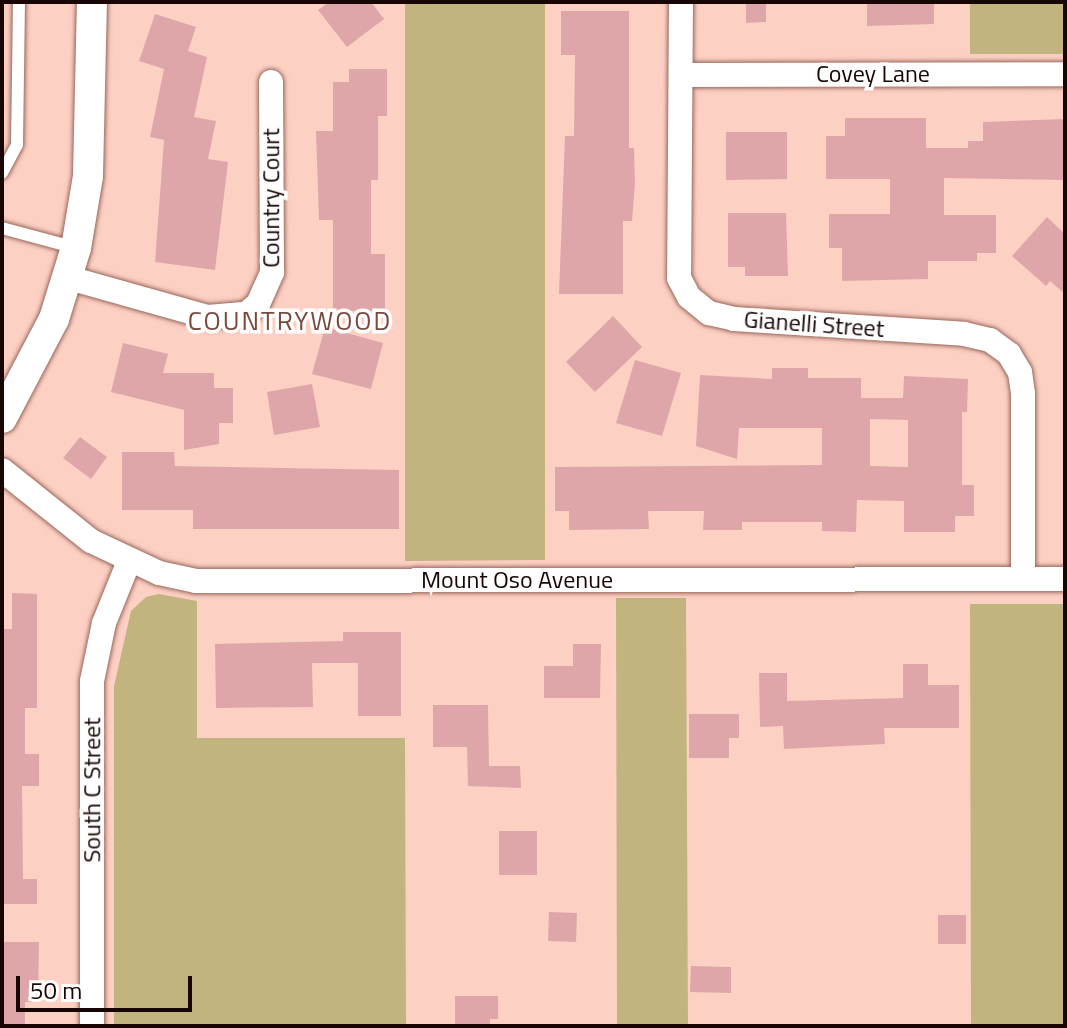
<!DOCTYPE html>
<style>
body{margin:0}
#map{position:relative;width:1067px;height:1028px;overflow:hidden;background:#fdd0c4;font-family:"Titillium Web",sans-serif}
div>[style]{position:absolute}
.green>*{inset:0;background:#c2b47e}
.building>*{inset:0;background:#dfa6a9}
.roads{filter:drop-shadow(0 0 2px #98675a) drop-shadow(0 0 2px #98675a)}
.service>*{height:12px;margin:-6px;padding:0 6px;transform-origin:6px;border-radius:6px;background:#fff}
.minor>*{height:24px;margin:-12px;padding:0 12px;transform-origin:12px;border-radius:12px;background:#fff}
.tertiary>*{height:30px;margin:-15px;padding:0 15px;transform-origin:15px;border-radius:15px;background:#fff}
span{translate:-50% -50%;white-space:nowrap;text-align:center;line-height:1.15;-webkit-text-stroke:7px #fdfdfd;paint-order:stroke}
.street-label{font-size:24px;color:#170603}
.neighbourhood-label{font-size:26px;color:#784a3d;letter-spacing:2px}
.frame{position:absolute;inset:0;border:4px solid #170603;pointer-events:none}
.scale{position:absolute;left:16px;top:976px;width:176px;height:36px;box-sizing:border-box;border:4px solid #170603;border-top:0;padding-left:10px;font-size:24px;line-height:28px;white-space:nowrap;color:#170603;-webkit-text-stroke:6px #fdfdfd;paint-order:stroke}
</style>
<div id="map">
<div class="green">
<div style="clip-path:polygon(405px 2px,545px 2px,545px 560px,405px 561px)"></div>
<div style="clip-path:polygon(970px 2px,1065px 2px,1065px 54px,970px 54px)"></div>
<div style="clip-path:polygon(159px 594px,197px 601px,197px 738px,405px 738px,406px 1026px,114px 1026px,114px 686px,131px 611px,146px 597px)"></div>
<div style="clip-path:polygon(616px 598px,686px 598px,688px 1026px,617px 1026px)"></div>
<div style="clip-path:polygon(970px 604px,1065px 604px,1065px 1026px,971px 1026px)"></div>
</div>
<div class="building">
<div style="clip-path:polygon(329px 2px,371px 2px,384px 19px,347px 47px,318px 10px)"></div>
<div style="clip-path:polygon(746px 2px,766px 2px,766px 22px,746px 23px)"></div>
<div style="clip-path:polygon(867px 2px,934px 2px,934px 24px,867px 26px)"></div>
<div style="clip-path:polygon(561px 11px,629px 11px,629px 148px,634px 148px,635px 183px,632px 221px,623px 221px,623px 294px,559px 294px,565px 136px,574px 136px,575px 55px,561px 55px)"></div>
<div style="clip-path:polygon(155px 14px,196px 27px,188px 51px,207px 57px,194px 117px,216px 121px,208px 159px,228px 162px,215px 270px,155px 262px,164px 140px,150px 137px,164px 69px,139px 61px)"></div>
<div style="clip-path:polygon(349px 69px,387px 69px,387px 116px,378px 116px,378px 180px,371px 180px,371px 254px,385px 254px,385px 311px,333px 311px,333px 220px,319px 220px,316px 131px,333px 131px,333px 82px,349px 82px)"></div>
<div style="clip-path:polygon(845px 118px,926px 118px,926px 148px,968px 148px,968px 141px,983px 141px,983px 122px,1065px 119px,1065px 180px,944px 178px,944px 215px,996px 215px,996px 253px,977px 253px,977px 261px,928px 261px,928px 279px,842px 281px,842px 248px,829px 248px,829px 214px,890px 214px,890px 179px,826px 179px,826px 136px,845px 136px)"></div>
<div style="clip-path:polygon(726px 132px,787px 132px,787px 179px,726px 180px)"></div>
<div style="clip-path:polygon(728px 213px,786px 213px,788px 276px,745px 276px,745px 267px,728px 267px)"></div>
<div style="clip-path:polygon(1047px 217px,1065px 234px,1065px 294px,1050px 281px,1046px 286px,1012px 256px)"></div>
<div style="clip-path:polygon(613px 316px,642px 347px,595px 392px,566px 362px)"></div>
<div style="clip-path:polygon(325px 327px,383px 343px,371px 389px,312px 374px)"></div>
<div style="clip-path:polygon(123px 343px,168px 354px,163px 373px,214px 373px,214px 388px,233px 388px,233px 423px,219px 423px,219px 444px,184px 450px,184px 410px,111px 392px)"></div>
<div style="clip-path:polygon(635px 360px,681px 373px,662px 436px,616px 423px)"></div>
<div style="clip-path:polygon(evenodd,772px 368px,808px 368px,808px 378px,861px 378px,861px 398px,903px 398px,904px 376px,968px 379px,967px 412px,962px 412px,962px 485px,974px 485px,974px 516px,955px 516px,955px 532px,904px 532px,904px 501px,857px 500px,856px 532px,822px 531px,822px 522px,742px 522px,742px 530px,703px 530px,704px 511px,648px 511px,649px 529px,569px 530px,569px 511px,555px 511px,555px 467px,822px 465px,822px 428px,739px 428px,737px 459px,696px 446px,700px 375px,772px 379px,772px 368px,870px 419px,908px 420px,908px 467px,870px 466px,870px 419px)"></div>
<div style="clip-path:polygon(312px 384px,320px 427px,274px 435px,267px 392px)"></div>
<div style="clip-path:polygon(80px 437px,107px 457px,91px 479px,63px 458px)"></div>
<div style="clip-path:polygon(122px 452px,174px 452px,175px 466px,399px 470px,399px 529px,193px 529px,193px 510px,122px 510px)"></div>
<div style="clip-path:polygon(12px 593px,37px 594px,37px 708px,25px 708px,25px 754px,39px 754px,39px 786px,22px 786px,23px 879px,37px 879px,37px 904px,2px 904px,2px 629px,12px 629px)"></div>
<div style="clip-path:polygon(343px 632px,401px 632px,401px 716px,358px 716px,358px 663px,312px 663px,313px 707px,216px 708px,215px 644px,343px 641px)"></div>
<div style="clip-path:polygon(573px 644px,601px 644px,600px 698px,544px 698px,544px 666px,573px 666px)"></div>
<div style="clip-path:polygon(903px 664px,928px 664px,928px 685px,959px 685px,959px 728px,884px 728px,885px 744px,784px 749px,783px 726px,760px 727px,759px 673px,787px 673px,787px 701px,903px 698px)"></div>
<div style="clip-path:polygon(433px 705px,488px 705px,489px 766px,520px 766px,521px 788px,468px 786px,467px 747px,433px 747px)"></div>
<div style="clip-path:polygon(689px 714px,739px 714px,739px 738px,729px 738px,729px 758px,689px 758px)"></div>
<div style="clip-path:polygon(499px 831px,537px 831px,537px 875px,499px 875px)"></div>
<div style="clip-path:polygon(549px 912px,577px 913px,576px 942px,548px 941px)"></div>
<div style="clip-path:polygon(938px 915px,966px 915px,966px 944px,938px 944px)"></div>
<div style="clip-path:polygon(2px 942px,39px 942px,38px 1002px,25px 1002px,25px 1024px,2px 1024px)"></div>
<div style="clip-path:polygon(691px 966px,731px 967px,731px 993px,690px 992px)"></div>
<div style="clip-path:polygon(455px 996px,498px 996px,498px 1019px,490px 1019px,490px 1026px,455px 1026px)"></div>
</div>
<div class="roads">
<div class="service">
<div style="left:2px;top:173px;width:32px;rotate:-62deg"></div>
<div style="left:17px;top:145px;width:143px;rotate:-89.2deg"></div>
<div style="left:2px;top:228px;width:77px;rotate:15.1deg"></div>
</div>
<div class="minor">
<div style="left:681px;top:2px;width:276px;rotate:90.4deg"></div>
<div style="left:679px;top:278px;width:21px;rotate:62deg"></div>
<div style="left:689px;top:297px;width:26px;rotate:39deg"></div>
<div style="left:709px;top:313px;width:26px;rotate:13deg"></div>
<div style="left:734px;top:319px;width:230px;rotate:3.7deg"></div>
<div style="left:964px;top:334px;width:27px;rotate:13deg"></div>
<div style="left:990px;top:340px;width:24px;rotate:36deg"></div>
<div style="left:1009px;top:354px;width:21px;rotate:59deg"></div>
<div style="left:1020px;top:372px;width:21px;rotate:82deg"></div>
<div style="left:1023px;top:393px;width:185px;rotate:90deg"></div>
<div style="left:681px;top:75px;width:384px;rotate:-0.1deg"></div>
<div style="left:69px;top:278px;width:144px;rotate:15.7deg"></div>
<div style="left:208px;top:317px;width:38px;rotate:-5deg"></div>
<div style="left:246px;top:314px;width:16px;rotate:-40deg"></div>
<div style="left:258px;top:304px;width:35px;rotate:-66deg"></div>
<div style="left:272px;top:272px;width:190px;rotate:-90.3deg"></div>
<div style="left:2px;top:470px;width:114px;rotate:38.6deg"></div>
<div style="left:91px;top:541px;width:75px;rotate:25.2deg"></div>
<div style="left:159px;top:573px;width:38px;rotate:12deg"></div>
<div style="left:196px;top:581px;width:869px;rotate:-0.13deg"></div>
<div style="left:92px;top:1026px;width:345px;rotate:-90deg"></div>
<div style="left:92px;top:681px;width:59px;rotate:-78.3deg"></div>
<div style="left:104px;top:623px;width:67px;rotate:-68deg"></div>
</div>
<div class="tertiary">
<div style="left:2px;top:418px;width:112px;rotate:-62.3deg"></div>
<div style="left:54px;top:319px;width:74px;rotate:-72.8deg"></div>
<div style="left:76px;top:248px;width:73px;rotate:-80.5deg"></div>
<div style="left:88px;top:176px;width:174px;rotate:-88.7deg"></div>
</div>
</div>
<div class="street-label">
<span style="left:873px;top:74px">Covey Lane</span>
<span style="left:271px;top:198px;rotate:-90deg">Country Court</span>
<span style="left:814px;top:324px;rotate:4deg">Gianelli Street</span>
<span style="left:517px;top:580px">Mount Oso Avenue</span>
<span style="left:92px;top:790px;rotate:-90deg">South C Street</span>
</div>
<div class="neighbourhood-label">
<span style="left:290px;top:321px">COUNTRYWOOD</span>
</div>
<div class="frame"></div>
<div class="scale">50 m</div>
</div>
